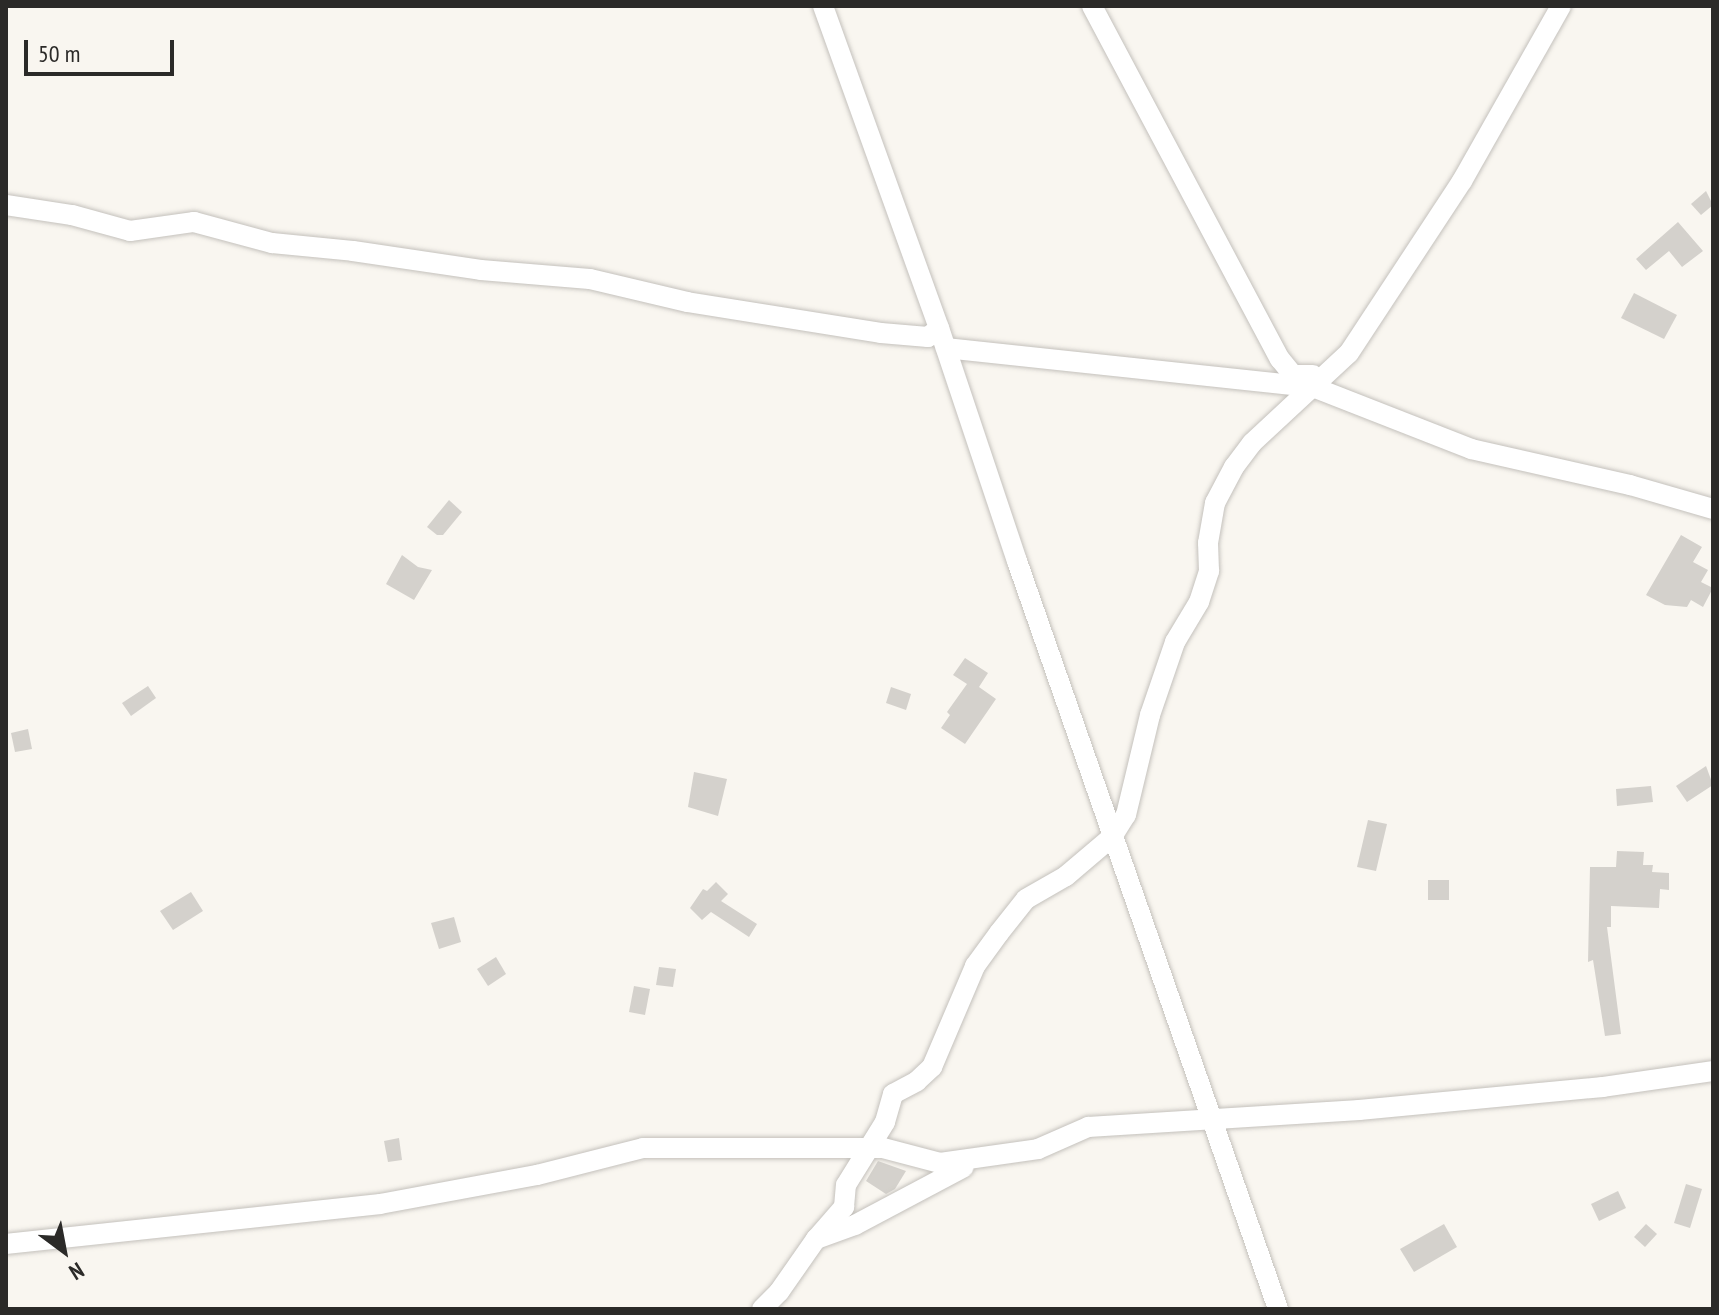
<!DOCTYPE html>
<style>
body{margin:0}
#map{position:relative;width:1719px;height:1315px;overflow:hidden;background:#f9f6f0;font-family:"PT Sans Narrow",sans-serif}
div>[style]{position:absolute}
.building>*{inset:0;background:#d4d1cc}
.roads{filter:drop-shadow(0 0 2px #c4c1bc) drop-shadow(0 0 2px #c4c1bc)}
.minor>*{height:20px;margin:-10px;padding:0 10px;transform-origin:10px;border-radius:10px;background:#fff}
span{translate:-50% -50%;white-space:nowrap;text-align:center;line-height:1.15;-webkit-text-stroke:6px #f9f6f0;paint-order:stroke}
.frame{position:absolute;inset:0;border:8px solid #2b2a28;pointer-events:none}
.north{position:absolute;left:24px;top:1211px;width:80px;height:80px;-webkit-text-stroke:6px #f9f6f0;paint-order:stroke;rotate:148deg;font-size:22px;font-weight:700;line-height:32px;text-align:center;color:#2b2a28}
.north::after{content:'';display:block;margin:auto;width:28px;height:36px;background:#2b2a28;clip-path:polygon(50% 0,100% 100%,50% 72%,0 100%)}
.scale{position:absolute;left:24px;top:40px;width:150px;height:36px;box-sizing:border-box;border:4px solid #2b2a28;border-top:0;padding-left:10px;font-size:24px;line-height:28px;white-space:nowrap;color:#2b2a28;-webkit-text-stroke:6px #f9f6f0;paint-order:stroke}
</style>
<div id="map">
<div class="building">
<div style="clip-path:polygon(1706px 191px,1713px 205px,1701px 215px,1691px 204px)"></div>
<div style="clip-path:polygon(1678px 222px,1703px 251px,1682px 267px,1669px 251px,1646px 270px,1636px 259px)"></div>
<div style="clip-path:polygon(1634px 293px,1677px 315px,1664px 339px,1621px 318px)"></div>
<div style="clip-path:polygon(449px 500px,462px 512px,443px 535px,437px 535px,427px 527px)"></div>
<div style="clip-path:polygon(1681px 535px,1702px 547px,1693px 562px,1708px 570px,1701px 582px,1713px 588px,1703px 607px,1691px 600px,1687px 607px,1665px 605px,1646px 595px)"></div>
<div style="clip-path:polygon(402px 555px,418px 567px,432px 570px,414px 600px,386px 584px)"></div>
<div style="clip-path:polygon(965px 658px,988px 673px,979px 687px,996px 699px,965px 744px,941px 728px,950px 715px,947px 712px,967px 684px,953px 675px)"></div>
<div style="clip-path:polygon(148px 686px,156px 698px,131px 716px,122px 703px)"></div>
<div style="clip-path:polygon(891px 687px,911px 694px,906px 710px,886px 703px)"></div>
<div style="clip-path:polygon(28px 729px,32px 749px,15px 752px,11px 733px)"></div>
<div style="clip-path:polygon(1706px 766px,1713px 785px,1687px 802px,1676px 786px)"></div>
<div style="clip-path:polygon(694px 772px,727px 779px,718px 816px,688px 807px)"></div>
<div style="clip-path:polygon(1651px 786px,1653px 802px,1617px 806px,1616px 789px)"></div>
<div style="clip-path:polygon(1368px 820px,1387px 824px,1376px 871px,1357px 867px)"></div>
<div style="clip-path:polygon(1617px 851px,1644px 852px,1643px 865px,1653px 865px,1652px 872px,1669px 873px,1669px 890px,1660px 889px,1659px 908px,1611px 906px,1611px 927px,1607px 927px,1621px 1034px,1605px 1036px,1593px 960px,1588px 962px,1590px 867px,1616px 867px)"></div>
<div style="clip-path:polygon(1428px 880px,1449px 880px,1449px 900px,1428px 900px)"></div>
<div style="clip-path:polygon(716px 882px,728px 894px,721px 901px,757px 924px,749px 937px,711px 912px,702px 920px,690px 908px,703px 889px,707px 891px)"></div>
<div style="clip-path:polygon(191px 892px,203px 911px,173px 930px,160px 911px)"></div>
<div style="clip-path:polygon(454px 917px,461px 942px,439px 949px,431px 923px)"></div>
<div style="clip-path:polygon(496px 957px,506px 974px,488px 986px,477px 969px)"></div>
<div style="clip-path:polygon(659px 967px,676px 969px,673px 987px,656px 985px)"></div>
<div style="clip-path:polygon(634px 986px,650px 989px,645px 1015px,629px 1012px)"></div>
<div style="clip-path:polygon(399px 1138px,402px 1160px,388px 1162px,384px 1141px)"></div>
<div style="clip-path:polygon(878px 1161px,906px 1171px,895px 1189px,886px 1194px,866px 1181px)"></div>
<div style="clip-path:polygon(1686px 1184px,1702px 1189px,1690px 1228px,1674px 1223px)"></div>
<div style="clip-path:polygon(1618px 1191px,1626px 1208px,1599px 1221px,1591px 1204px)"></div>
<div style="clip-path:polygon(1444px 1224px,1457px 1247px,1414px 1272px,1400px 1249px)"></div>
<div style="clip-path:polygon(1646px 1224px,1657px 1234px,1645px 1247px,1634px 1237px)"></div>
</div>
<div class="roads">
<div class="minor">
<div style="left:823px;top:6px;width:342px;rotate:70.2deg"></div>
<div style="left:939px;top:328px;width:246px;rotate:71.5deg"></div>
<div style="left:1017px;top:561px;width:792px;rotate:70.76deg"></div>
<div style="left:1092px;top:6px;width:400px;rotate:62deg"></div>
<div style="left:1280px;top:359px;width:21px;rotate:51deg"></div>
<div style="left:1293px;top:375px;width:20px"></div>
<div style="left:6px;top:205px;width:67px;rotate:8.6deg"></div>
<div style="left:72px;top:215px;width:60px;rotate:15.4deg"></div>
<div style="left:130px;top:231px;width:65px;rotate:-8deg"></div>
<div style="left:194px;top:222px;width:81px;rotate:15.1deg"></div>
<div style="left:272px;top:243px;width:81px;rotate:5.6deg"></div>
<div style="left:353px;top:251px;width:129px;rotate:8.4deg"></div>
<div style="left:481px;top:270px;width:109px;rotate:4.7deg"></div>
<div style="left:590px;top:279px;width:100px;rotate:13.3deg"></div>
<div style="left:687px;top:302px;width:196px;rotate:9.1deg"></div>
<div style="left:881px;top:333px;width:47px;rotate:4.9deg"></div>
<div style="left:928px;top:337px;width:14px;rotate:-39deg"></div>
<div style="left:946px;top:348px;width:369px;rotate:6.1deg"></div>
<div style="left:1313px;top:387px;width:170px;rotate:21.4deg"></div>
<div style="left:1471px;top:449px;width:163px;rotate:12.8deg"></div>
<div style="left:1630px;top:485px;width:86px;rotate:16.1deg"></div>
<div style="left:816px;top:1239px;width:43px;rotate:-48.8deg"></div>
<div style="left:844px;top:1207px;width:22px;rotate:-85deg"></div>
<div style="left:846px;top:1185px;width:74px;rotate:-58.2deg"></div>
<div style="left:885px;top:1122px;width:29px;rotate:-74deg"></div>
<div style="left:893px;top:1094px;width:27px;rotate:-28deg"></div>
<div style="left:917px;top:1081px;width:21px;rotate:-43deg"></div>
<div style="left:932px;top:1067px;width:110px;rotate:-66.9deg"></div>
<div style="left:975px;top:966px;width:41px;rotate:-54deg"></div>
<div style="left:999px;top:933px;width:43px;rotate:-51.5deg"></div>
<div style="left:1026px;top:899px;width:46px;rotate:-29.9deg"></div>
<div style="left:1066px;top:876px;width:60px;rotate:-40.3deg"></div>
<div style="left:1112px;top:837px;width:26px;rotate:-58deg"></div>
<div style="left:1126px;top:815px;width:103px;rotate:-76.5deg"></div>
<div style="left:1150px;top:715px;width:77px;rotate:-71.1deg"></div>
<div style="left:1175px;top:642px;width:47px;rotate:-59deg"></div>
<div style="left:1199px;top:602px;width:33px;rotate:-72deg"></div>
<div style="left:1209px;top:571px;width:28px;rotate:-92deg"></div>
<div style="left:1208px;top:543px;width:41px;rotate:-80.1deg"></div>
<div style="left:1215px;top:503px;width:41px;rotate:-62.2deg"></div>
<div style="left:1234px;top:467px;width:30px;rotate:-53deg"></div>
<div style="left:1252px;top:443px;width:132px;rotate:-42.9deg"></div>
<div style="left:1349px;top:353px;width:206px;rotate:-56.7deg"></div>
<div style="left:1462px;top:181px;width:201px;rotate:-60.5deg"></div>
<div style="left:6px;top:1244px;width:376px;rotate:-6.1deg"></div>
<div style="left:380px;top:1204px;width:160px;rotate:-10.5deg"></div>
<div style="left:537px;top:1175px;width:109px;rotate:-14.3deg"></div>
<div style="left:643px;top:1148px;width:240px"></div>
<div style="left:883px;top:1148px;width:59px;rotate:14.7deg"></div>
<div style="left:940px;top:1163px;width:99px;rotate:-8.1deg"></div>
<div style="left:1038px;top:1149px;width:55px;rotate:-23.7deg"></div>
<div style="left:1088px;top:1127px;width:272px;rotate:-3.6deg"></div>
<div style="left:1359px;top:1110px;width:245px;rotate:-5.4deg"></div>
<div style="left:1603px;top:1087px;width:111px;rotate:-8.3deg"></div>
<div style="left:762px;top:1309px;width:24px;rotate:-45deg"></div>
<div style="left:779px;top:1292px;width:65px;rotate:-55.1deg"></div>
<div style="left:816px;top:1239px;width:41px;rotate:-19.7deg"></div>
<div style="left:855px;top:1225px;width:123px;rotate:-28deg"></div>
</div>
</div>
<div class="frame"></div>
<div class="north">N</div>
<div class="scale">50 m</div>
</div>
